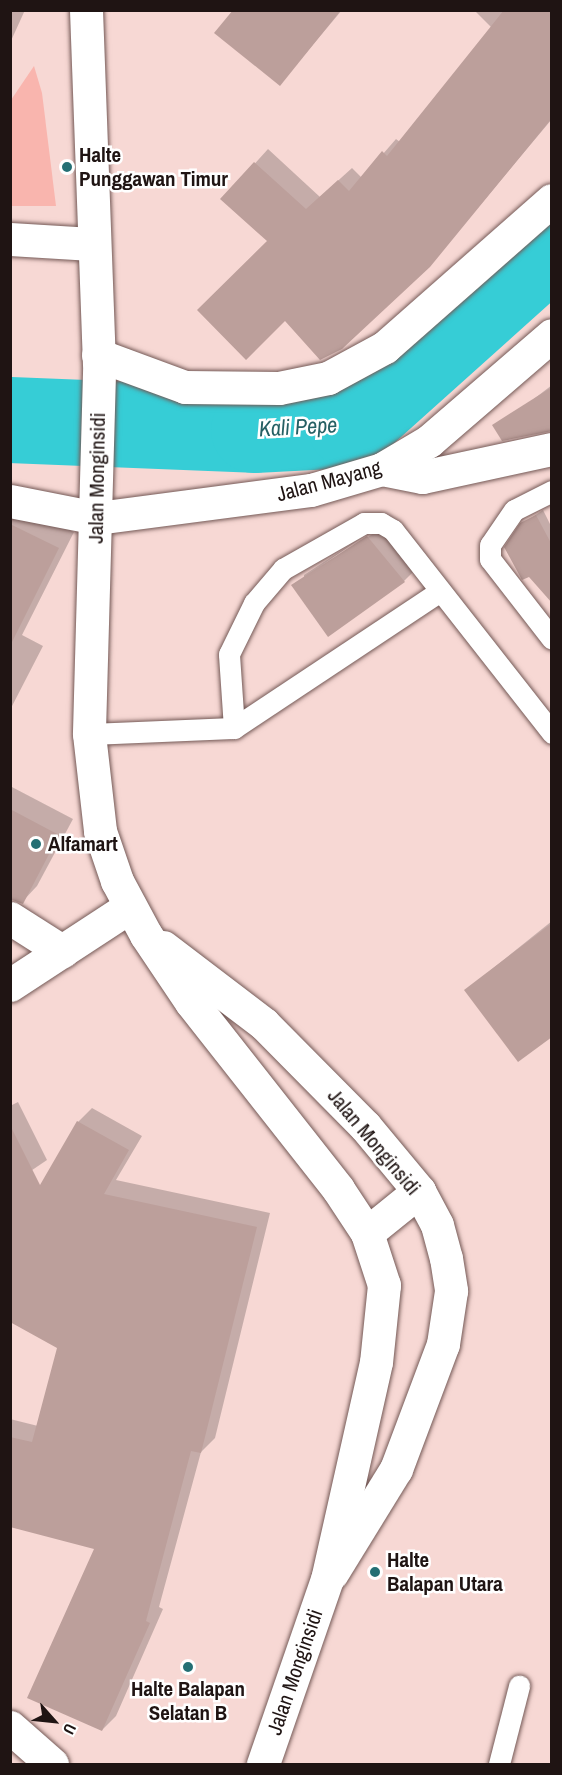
<!DOCTYPE html>
<style>
body{margin:0}
#map{position:relative;width:562px;height:1775px;overflow:hidden;background:#f7d8d4;font-family:"Archivo Narrow",sans-serif}
div>[style]{position:absolute}
.green>*{inset:0;background:#f9b5ae}
.shadow>*{inset:0;background:#0003}
.river>*{height:86px;margin:-43px;padding:0 43px;transform-origin:43px;border-radius:43px;background:#36cdd6}
.building>*{inset:0;background:#bc9f9b}
.roads{filter:drop-shadow(0 0 2px #745956) drop-shadow(0 0 2px #745956)}
.lane>*{height:21px;margin:-10.5px;padding:0 10.5px;transform-origin:10.5px;border-radius:10.5px;background:#fff}
.street>*{height:33px;margin:-16.5px;padding:0 16.5px;transform-origin:16.5px;border-radius:16.5px;background:#fff}
.secondary>*{height:33px;margin:-16.5px;padding:0 16.5px;transform-origin:16.5px;border-radius:16.5px;background:#fff}
.dots>*{width:16px;height:16px;translate:-50% -50%;box-sizing:border-box;border:3px solid #fff;border-radius:50%}
span{translate:-50% -50%;white-space:nowrap;text-align:center;line-height:1.15;-webkit-text-stroke:5px #fff;paint-order:stroke}
.poi-label{font-size:21px;color:#1f1413;font-weight:700}
.left{translate:0 -50%;text-align:left}
.street-label{font-size:21px;color:#1f1413}
.water-label{font-size:22px;color:#256064;font-style:italic}
.frame{position:absolute;inset:0;border:12px solid #1f1413;pointer-events:none}
.north{position:absolute;left:24px;top:1691px;width:60px;height:60px;-webkit-text-stroke:4px #fff;paint-order:stroke;rotate:117deg;font-size:16px;font-weight:700;line-height:24px;text-align:center;color:#1f1413}
.north::after{content:'';display:block;margin:auto;width:21px;height:27px;background:#1f1413;clip-path:polygon(50% 0,100% 100%,50% 72%,0 100%)}
</style>
<div id="map">
<div class="green">
<div style="clip-path:polygon(34px 66px,42px 93px,56px 206px,11px 206px,11px 100px)"></div>
</div>
<div class="shadow">
<div style="clip-path:polygon(10px 10px,25px 10px,10px 43px)"></div>
<div style="clip-path:polygon(234px 10px,342px 10px,280px 84px)"></div>
<div style="clip-path:polygon(474px 10px,552px 10px,552px 119px,429px 266px,269px 241px,223px 199px,268px 149px,320px 197px,352px 168px,362px 178px,396px 139px,400px 142px,492px 28px)"></div>
<div style="clip-path:polygon(552px 385px,552px 427px,526px 405px)"></div>
<div style="clip-path:polygon(10px 501px,74px 532px,22px 635px,43px 646px,10px 710px)"></div>
<div style="clip-path:polygon(543px 510px,552px 528px,552px 563px,522px 524px)"></div>
<div style="clip-path:polygon(evenodd,379px 525px,415px 570px,404px 581px,293px 586px,379px 525px,373px 530px,374px 533px,304px 579px,304px 575px,373px 530px)"></div>
<div style="clip-path:polygon(10px 786px,73px 819px,37px 886px,22px 902px,10px 898px)"></div>
<div style="clip-path:polygon(552px 921px,552px 1035px,466px 990px)"></div>
<div style="clip-path:polygon(18px 1102px,47px 1160px,10px 1185px,10px 1106px)"></div>
<div style="clip-path:polygon(92px 1108px,142px 1136px,116px 1180px,270px 1213px,215px 1438px,201px 1452px,159px 1607px,163px 1609px,116px 1716px,102px 1730px,96px 1548px,10px 1526px,10px 1419px,38px 1426px,58px 1348px,10px 1240px,78px 1122px)"></div>
</div>
<div class="river">
<div style="left:10px;top:420px;width:244px;rotate:2.3deg"></div>
<div style="left:254px;top:430px;width:96px;rotate:-3deg"></div>
<div style="left:350px;top:425px;width:271px;rotate:-41.9deg"></div>
</div>
<div class="building">
<div style="clip-path:polygon(233px 10px,341px 10px,280px 86px,214px 33px)"></div>
<div style="clip-path:polygon(504px 10px,552px 10px,552px 118px,430px 267px,342px 349px,320px 360px,285px 321px,246px 360px,197px 310px,267px 241px,220px 199px,254px 162px,306px 209px,338px 180px,349px 191px,382px 151px,387px 156px)"></div>
<div style="clip-path:polygon(552px 387px,552px 431px,502px 441px,492px 425px)"></div>
<div style="clip-path:polygon(536px 515px,552px 545px,552px 603px,529px 577px,522px 580px,504px 547px,520px 523px)"></div>
<div style="clip-path:polygon(10px 524px,59px 548px,10px 646px)"></div>
<div style="clip-path:polygon(367px 536px,405px 582px,328px 637px,291px 585px)"></div>
<div style="clip-path:polygon(10px 809px,59px 835px,23px 904px,10px 899px)"></div>
<div style="clip-path:polygon(552px 923px,552px 1037px,518px 1062px,464px 990px)"></div>
<div style="clip-path:polygon(77px 1121px,129px 1150px,104px 1194px,257px 1227px,201px 1453px,191px 1451px,146px 1621px,150px 1623px,102px 1731px,27px 1698px,94px 1549px,10px 1527px,10px 1437px,32px 1442px,57px 1348px,10px 1322px,10px 1125px,40px 1185px)"></div>
</div>
<div class="roads">
<div class="lane">
<div style="left:552px;top:491px;width:42px;rotate:153.4deg"></div>
<div style="left:514px;top:510px;width:42px;rotate:124.4deg"></div>
<div style="left:490px;top:545px;width:14px;rotate:90deg"></div>
<div style="left:490px;top:559px;width:101px;rotate:52.2deg"></div>
<div style="left:234px;top:728px;width:74px;rotate:-93.9deg"></div>
<div style="left:229px;top:654px;width:57px;rotate:-63.9deg"></div>
<div style="left:254px;top:603px;width:45px;rotate:-49.5deg"></div>
<div style="left:283px;top:569px;width:93px;rotate:-29.6deg"></div>
<div style="left:364px;top:523px;width:17px"></div>
<div style="left:381px;top:523px;width:14px;rotate:30deg"></div>
<div style="left:393px;top:530px;width:258px;rotate:51.9deg"></div>
<div style="left:89px;top:734px;width:145px;rotate:-2.4deg"></div>
<div style="left:234px;top:728px;width:247px;rotate:-33.6deg"></div>
<div style="left:499px;top:1764px;width:81px;rotate:-75.6deg"></div>
</div>
<div class="street">
<div style="left:10px;top:239px;width:82px;rotate:3.5deg"></div>
<div style="left:98px;top:355px;width:93px;rotate:20.2deg"></div>
<div style="left:185px;top:387px;width:94px;rotate:0.6deg"></div>
<div style="left:279px;top:388px;width:50px;rotate:-11.5deg"></div>
<div style="left:328px;top:378px;width:65px;rotate:-28.5deg"></div>
<div style="left:385px;top:347px;width:222px;rotate:-41.4deg"></div>
<div style="left:382px;top:469px;width:41px;rotate:11.3deg"></div>
<div style="left:422px;top:477px;width:133px;rotate:-12.2deg"></div>
<div style="left:10px;top:501px;width:89px;rotate:11.1deg"></div>
<div style="left:97px;top:518px;width:216px;rotate:-7.5deg"></div>
<div style="left:311px;top:490px;width:74px;rotate:-16.5deg"></div>
<div style="left:382px;top:469px;width:55px;rotate:-30.8deg"></div>
<div style="left:429px;top:441px;width:162px;rotate:-40.8deg"></div>
<div style="left:10px;top:918px;width:62px;rotate:32.4deg"></div>
<div style="left:10px;top:1727px;width:56px;rotate:41.4deg"></div>
</div>
<div class="secondary">
<div style="left:86px;top:10px;width:363px;rotate:87.9deg"></div>
<div style="left:99px;top:373px;width:361px;rotate:91.6deg"></div>
<div style="left:89px;top:734px;width:98px;rotate:83.5deg"></div>
<div style="left:100px;top:831px;width:53px;rotate:71.2deg"></div>
<div style="left:117px;top:881px;width:61px;rotate:61.8deg"></div>
<div style="left:146px;top:935px;width:81px;rotate:56.1deg"></div>
<div style="left:191px;top:1002px;width:238px;rotate:51.8deg"></div>
<div style="left:338px;top:1189px;width:53px;rotate:56.6deg"></div>
<div style="left:367px;top:1233px;width:55px;rotate:71.9deg"></div>
<div style="left:384px;top:1285px;width:77px;rotate:95.9deg"></div>
<div style="left:376px;top:1362px;width:222px;rotate:102.7deg"></div>
<div style="left:327px;top:1579px;width:196px;rotate:109.1deg"></div>
<div style="left:163px;top:947px;width:127px;rotate:37.3deg"></div>
<div style="left:264px;top:1024px;width:144px;rotate:45.3deg"></div>
<div style="left:365px;top:1126px;width:85px;rotate:50.3deg"></div>
<div style="left:419px;top:1191px;width:38px;rotate:62deg"></div>
<div style="left:437px;top:1225px;width:34px;rotate:75deg"></div>
<div style="left:446px;top:1258px;width:33px;rotate:81deg"></div>
<div style="left:451px;top:1291px;width:54px;rotate:98.6deg"></div>
<div style="left:443px;top:1344px;width:134px;rotate:110.6deg"></div>
<div style="left:396px;top:1469px;width:122px;rotate:121.6deg"></div>
<div style="left:10px;top:985px;width:142px;rotate:-33.2deg"></div>
<div style="left:367px;top:1233px;width:67px;rotate:-38.9deg"></div>
</div>
</div>
<div class="dots">
<div style="left:67px;top:167px;background:#246f74"></div>
<div style="left:36px;top:844px;background:#246f74"></div>
<div style="left:375px;top:1572px;background:#246f74"></div>
<div style="left:188px;top:1667px;background:#246f74"></div>
</div>
<div class="poi-label">
<span class="left" style="left:79px;top:167px">Halte<br>Punggawan Timur</span>
<span class="left" style="left:48px;top:844px">Alfamart</span>
<span class="left" style="left:387px;top:1572px">Halte<br>Balapan Utara</span>
<span style="left:188px;top:1701px">Halte Balapan<br>Selatan B</span>
</div>
<div class="street-label">
<span style="left:97px;top:478px;rotate:-89deg">Jalan Monginsidi</span>
<span style="left:329px;top:481px;rotate:-15deg">Jalan Mayang</span>
<span style="left:374px;top:1142px;rotate:50deg">Jalan Monginsidi</span>
<span style="left:295px;top:1672px;rotate:-71deg">Jalan Monginsidi</span>
</div>
<div class="water-label">
<span style="left:298px;top:427px;rotate:-3deg">Kali Pepe</span>
</div>
<div class="frame"></div>
<div class="north">U</div>
</div>
